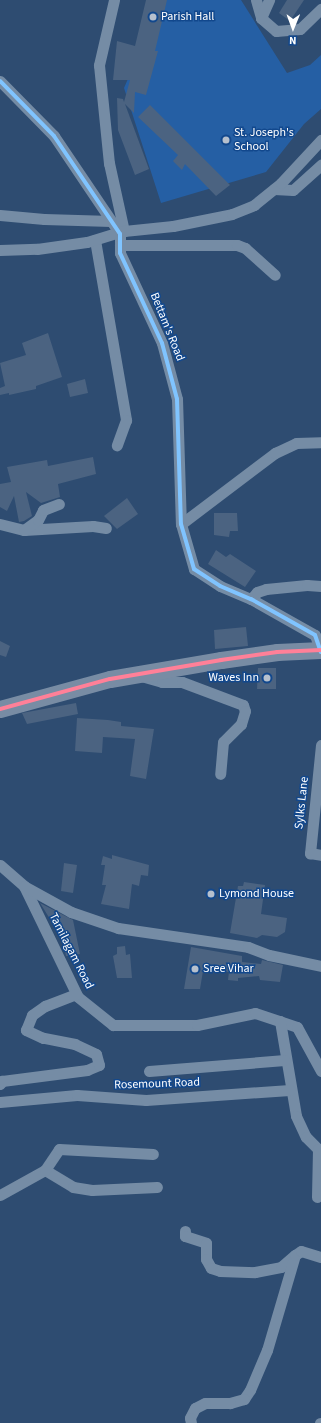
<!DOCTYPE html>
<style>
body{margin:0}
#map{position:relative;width:321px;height:1423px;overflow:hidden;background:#2e4c71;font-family:"Source Sans 3",sans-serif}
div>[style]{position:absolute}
.green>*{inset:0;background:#255fa4}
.building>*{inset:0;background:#4b6381}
.minor>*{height:11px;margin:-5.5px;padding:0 5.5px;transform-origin:5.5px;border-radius:5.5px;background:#758ca5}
.highway>*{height:17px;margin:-8.5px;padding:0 8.5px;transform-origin:8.5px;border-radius:8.5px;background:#788ca4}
.bus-1>*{height:4px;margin:-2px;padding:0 2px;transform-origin:2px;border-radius:2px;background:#80c4ff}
.bus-2>*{height:4px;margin:-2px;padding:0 2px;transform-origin:2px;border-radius:2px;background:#ff8098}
.dots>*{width:11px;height:11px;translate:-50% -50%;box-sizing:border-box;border:2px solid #12488d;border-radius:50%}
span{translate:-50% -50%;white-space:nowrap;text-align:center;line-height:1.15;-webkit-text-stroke:3px #12488d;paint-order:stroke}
.poi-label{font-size:12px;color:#fff}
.left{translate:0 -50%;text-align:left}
.right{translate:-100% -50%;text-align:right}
.street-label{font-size:12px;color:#fff}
.north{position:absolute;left:273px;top:8px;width:40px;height:40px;-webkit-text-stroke:3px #12488d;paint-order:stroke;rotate:181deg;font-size:11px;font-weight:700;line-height:16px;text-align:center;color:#fff}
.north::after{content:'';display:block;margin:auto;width:14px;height:18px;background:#fff;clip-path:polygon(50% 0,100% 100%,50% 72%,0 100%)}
</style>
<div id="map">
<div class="green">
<div style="clip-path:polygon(162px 0,241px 0,287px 73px,310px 65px,321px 55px,321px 109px,304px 124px,266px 172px,161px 203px,124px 88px)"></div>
</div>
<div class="building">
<div style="clip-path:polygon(146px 0,167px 0,155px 51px,158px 51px,146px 95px,135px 92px,134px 113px,125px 104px,149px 169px,135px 175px,118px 130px,117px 98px,123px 99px,124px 102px,130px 80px,113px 80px,117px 41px,135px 46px)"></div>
<div style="clip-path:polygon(287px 0,304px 0,290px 21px,279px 13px)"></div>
<div style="clip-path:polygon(150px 105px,230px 185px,216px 196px,185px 164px,182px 170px,173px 161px,178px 155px,138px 117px)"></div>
<div style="clip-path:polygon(48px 333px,62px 377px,36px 386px,36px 389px,9px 395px,9px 393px,0 395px,0 388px,5px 386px,0 363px,26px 355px,22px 343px)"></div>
<div style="clip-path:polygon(85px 379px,88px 393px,70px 397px,67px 384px)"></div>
<div style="clip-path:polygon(93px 457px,96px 474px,58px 484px,60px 497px,41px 503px,26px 492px,32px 516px,24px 521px,19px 522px,14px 496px,7px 511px,0 507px,0 484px,11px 482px,7px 467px,47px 460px,48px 466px)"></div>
<div style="clip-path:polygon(127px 498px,138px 514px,117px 529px,104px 516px)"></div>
<div style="clip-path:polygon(214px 513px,237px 513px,238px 531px,230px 531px,229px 537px,214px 535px)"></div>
<div style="clip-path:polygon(216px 550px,226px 557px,230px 554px,256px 571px,245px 587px,208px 564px)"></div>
<div style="clip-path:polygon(246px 627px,248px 646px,215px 649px,214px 630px)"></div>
<div style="clip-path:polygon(0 641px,10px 646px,6px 657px,0 655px)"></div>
<div style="clip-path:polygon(258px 668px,276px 668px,276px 689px,257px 689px)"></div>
<div style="clip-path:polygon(76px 703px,78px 714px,27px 724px,22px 713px)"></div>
<div style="clip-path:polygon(77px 718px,108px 720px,121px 722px,121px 726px,154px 729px,146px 779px,130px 776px,135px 739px,103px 737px,102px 753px,75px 751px)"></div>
<div style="clip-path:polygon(112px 855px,149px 865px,148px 876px,141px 875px,139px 886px,132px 884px,129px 909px,101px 904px,106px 885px,102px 885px,105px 865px,101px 865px,103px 856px,112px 859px)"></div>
<div style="clip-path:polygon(64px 863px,77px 865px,73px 893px,61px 891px)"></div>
<div style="clip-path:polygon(244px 882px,265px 885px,261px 914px,287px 918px,285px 932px,277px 937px,262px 935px,257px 938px,230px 933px,238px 886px,243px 886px)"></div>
<div style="clip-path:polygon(40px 903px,73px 920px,80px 954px,66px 956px,63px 940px)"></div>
<div style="clip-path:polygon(125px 946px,126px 955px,130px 954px,132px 978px,117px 978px,113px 956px,117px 954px,117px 947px)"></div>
<div style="clip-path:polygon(191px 947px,242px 956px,242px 962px,261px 964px,262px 960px,283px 965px,280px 982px,260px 980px,259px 976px,238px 978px,238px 981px,228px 980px,229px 972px,203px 971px,200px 989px,184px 989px)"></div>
</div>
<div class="minor">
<div style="left:114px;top:0;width:67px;rotate:103deg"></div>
<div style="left:99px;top:65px;width:99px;rotate:84.2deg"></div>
<div style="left:109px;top:163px;width:70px;rotate:77.6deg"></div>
<div style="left:256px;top:0;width:19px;rotate:74deg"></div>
<div style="left:261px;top:18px;width:20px;rotate:41deg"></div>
<div style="left:276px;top:31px;width:24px;rotate:-5deg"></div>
<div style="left:300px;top:29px;width:29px;rotate:-44deg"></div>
<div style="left:261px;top:18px;width:20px;rotate:-66deg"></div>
<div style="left:0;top:81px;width:77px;rotate:45.5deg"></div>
<div style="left:54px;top:136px;width:118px;rotate:56deg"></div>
<div style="left:120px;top:234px;width:19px;rotate:90deg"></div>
<div style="left:120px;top:253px;width:99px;rotate:65deg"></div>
<div style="left:162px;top:343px;width:58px;rotate:75deg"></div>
<div style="left:177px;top:399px;width:125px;rotate:88.2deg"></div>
<div style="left:181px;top:524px;width:47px;rotate:73.9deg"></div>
<div style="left:194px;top:569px;width:31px;rotate:33deg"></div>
<div style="left:220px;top:586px;width:34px;rotate:23deg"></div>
<div style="left:251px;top:599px;width:73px;rotate:29.4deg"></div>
<div style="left:315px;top:635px;width:18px;rotate:71deg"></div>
<div style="left:274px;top:189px;width:19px;rotate:3deg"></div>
<div style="left:293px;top:190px;width:38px;rotate:-42deg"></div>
<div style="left:0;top:215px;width:44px;rotate:5.2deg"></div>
<div style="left:44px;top:219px;width:67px;rotate:1.7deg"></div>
<div style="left:95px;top:240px;width:183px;rotate:80.2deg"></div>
<div style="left:126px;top:420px;width:27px;rotate:110deg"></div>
<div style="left:120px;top:245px;width:117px"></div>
<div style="left:237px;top:245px;width:9px;rotate:21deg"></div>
<div style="left:245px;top:248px;width:40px;rotate:42deg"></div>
<div style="left:0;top:250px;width:37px;rotate:-2deg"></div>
<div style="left:37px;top:249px;width:50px;rotate:-8deg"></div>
<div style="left:87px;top:242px;width:39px;rotate:-17deg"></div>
<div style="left:124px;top:231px;width:49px;rotate:-5.8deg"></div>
<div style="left:173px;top:226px;width:60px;rotate:-11.5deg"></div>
<div style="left:232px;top:214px;width:24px;rotate:-22deg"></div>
<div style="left:254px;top:205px;width:35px;rotate:-39deg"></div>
<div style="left:281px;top:183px;width:59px;rotate:-47.1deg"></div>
<div style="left:0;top:524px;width:25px;rotate:14deg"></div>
<div style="left:24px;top:530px;width:69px;rotate:-3.3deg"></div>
<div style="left:93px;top:526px;width:13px;rotate:9deg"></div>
<div style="left:181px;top:524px;width:118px;rotate:-37.1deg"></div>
<div style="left:275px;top:453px;width:23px;rotate:-25deg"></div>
<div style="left:296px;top:443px;width:25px;rotate:-2deg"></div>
<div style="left:24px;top:530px;width:17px;rotate:-36deg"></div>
<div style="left:38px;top:520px;width:11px;rotate:-63deg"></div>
<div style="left:43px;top:510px;width:17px;rotate:-21deg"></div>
<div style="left:251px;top:599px;width:9px;rotate:-49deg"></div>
<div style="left:257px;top:592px;width:9px;rotate:-18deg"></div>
<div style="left:266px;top:589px;width:41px;rotate:-5.6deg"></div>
<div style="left:307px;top:585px;width:14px;rotate:4deg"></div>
<div style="left:141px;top:676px;width:22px;rotate:16deg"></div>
<div style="left:162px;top:682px;width:20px"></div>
<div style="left:182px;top:682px;width:65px;rotate:20.7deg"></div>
<div style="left:243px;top:705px;width:6px;rotate:72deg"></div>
<div style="left:245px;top:711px;width:14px;rotate:107deg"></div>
<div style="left:241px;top:724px;width:25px;rotate:135deg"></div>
<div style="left:223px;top:742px;width:32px;rotate:95deg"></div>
<div style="left:321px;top:745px;width:109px;rotate:95.8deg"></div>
<div style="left:310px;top:853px;width:11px;rotate:10deg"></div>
<div style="left:0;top:865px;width:32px;rotate:41deg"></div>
<div style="left:24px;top:886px;width:123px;rotate:64.1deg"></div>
<div style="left:78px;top:997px;width:45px;rotate:38.7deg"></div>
<div style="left:113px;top:1025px;width:84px"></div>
<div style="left:197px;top:1025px;width:59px;rotate:-11.7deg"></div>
<div style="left:255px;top:1013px;width:44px;rotate:18.4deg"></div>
<div style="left:297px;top:1027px;width:50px;rotate:61.4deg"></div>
<div style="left:24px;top:886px;width:54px;rotate:29deg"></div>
<div style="left:71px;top:912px;width:50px;rotate:18.8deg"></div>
<div style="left:118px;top:928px;width:131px;rotate:8.3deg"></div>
<div style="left:248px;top:947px;width:22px;rotate:21deg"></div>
<div style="left:269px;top:955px;width:53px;rotate:11.9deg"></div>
<div style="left:280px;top:1021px;width:96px;rotate:80.4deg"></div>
<div style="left:296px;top:1116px;width:23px;rotate:65deg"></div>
<div style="left:306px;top:1137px;width:17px;rotate:45deg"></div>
<div style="left:318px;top:1149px;width:48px;rotate:91.2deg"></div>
<div style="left:149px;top:1071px;width:136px;rotate:-4.6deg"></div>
<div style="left:0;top:1084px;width:4px;rotate:-56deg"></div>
<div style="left:2px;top:1081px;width:86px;rotate:-7.4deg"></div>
<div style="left:87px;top:1070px;width:13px;rotate:-23deg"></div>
<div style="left:99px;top:1065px;width:11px;rotate:-105deg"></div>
<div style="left:96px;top:1054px;width:23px;rotate:-155deg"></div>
<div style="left:75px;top:1044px;width:33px;rotate:-169deg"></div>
<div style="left:43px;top:1038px;width:19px;rotate:-155deg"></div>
<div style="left:26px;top:1030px;width:16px;rotate:-68deg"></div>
<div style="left:32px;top:1015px;width:16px;rotate:-35deg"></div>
<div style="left:45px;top:1006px;width:33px;rotate:-21deg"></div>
<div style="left:0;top:1102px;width:77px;rotate:-5.2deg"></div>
<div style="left:77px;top:1095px;width:69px;rotate:4.1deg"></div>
<div style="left:146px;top:1100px;width:144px;rotate:-4deg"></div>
<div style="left:45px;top:1170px;width:33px;rotate:31deg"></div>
<div style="left:73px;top:1187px;width:19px;rotate:9deg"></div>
<div style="left:92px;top:1190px;width:65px;rotate:-2.6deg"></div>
<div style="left:0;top:1195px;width:51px;rotate:-29.1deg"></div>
<div style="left:45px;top:1170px;width:25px;rotate:-56deg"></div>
<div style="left:59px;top:1149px;width:94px;rotate:3deg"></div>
<div style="left:185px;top:1231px;width:5px;rotate:90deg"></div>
<div style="left:185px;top:1236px;width:22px;rotate:18deg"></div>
<div style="left:206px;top:1243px;width:16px;rotate:90deg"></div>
<div style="left:206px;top:1259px;width:10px;rotate:61deg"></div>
<div style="left:211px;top:1268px;width:9px;rotate:18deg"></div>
<div style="left:220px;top:1271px;width:35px;rotate:2deg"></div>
<div style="left:255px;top:1272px;width:26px;rotate:-11deg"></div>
<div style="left:281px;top:1267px;width:18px;rotate:-41deg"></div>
<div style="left:295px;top:1255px;width:99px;rotate:106.4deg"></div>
<div style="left:267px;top:1350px;width:43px;rotate:113deg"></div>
<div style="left:250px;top:1390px;width:11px;rotate:124deg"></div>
<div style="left:244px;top:1399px;width:15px;rotate:164deg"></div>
<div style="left:230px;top:1403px;width:25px;rotate:180deg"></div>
<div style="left:205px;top:1403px;width:11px;rotate:153deg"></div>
<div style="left:195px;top:1408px;width:11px;rotate:117deg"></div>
<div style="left:190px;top:1418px;width:5px;rotate:79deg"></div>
<div style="left:295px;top:1255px;width:7px;rotate:-34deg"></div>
<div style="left:301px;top:1251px;width:21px;rotate:17deg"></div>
<div style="left:320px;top:1423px;width:1px"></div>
</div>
<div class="highway">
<div style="left:0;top:709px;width:114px;rotate:-15.3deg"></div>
<div style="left:110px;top:679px;width:113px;rotate:-9.7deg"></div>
<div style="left:221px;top:660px;width:57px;rotate:-8.1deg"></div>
<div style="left:277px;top:652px;width:44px;rotate:-2.6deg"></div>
</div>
<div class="bus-1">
<div style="left:0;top:81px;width:77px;rotate:45.5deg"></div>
<div style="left:54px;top:136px;width:118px;rotate:56deg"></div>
<div style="left:120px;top:234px;width:19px;rotate:90deg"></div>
<div style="left:120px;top:253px;width:99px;rotate:65deg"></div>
<div style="left:162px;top:343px;width:58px;rotate:75deg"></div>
<div style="left:177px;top:399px;width:125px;rotate:88.2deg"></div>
<div style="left:181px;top:524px;width:47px;rotate:73.9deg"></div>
<div style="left:194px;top:569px;width:31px;rotate:33deg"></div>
<div style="left:220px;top:586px;width:34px;rotate:23deg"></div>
<div style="left:251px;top:599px;width:73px;rotate:29.4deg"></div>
<div style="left:315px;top:635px;width:18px;rotate:71deg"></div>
</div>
<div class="bus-2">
<div style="left:0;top:709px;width:114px;rotate:-15.3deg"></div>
<div style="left:110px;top:679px;width:113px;rotate:-9.7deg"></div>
<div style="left:221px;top:660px;width:57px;rotate:-8.1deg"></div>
<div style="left:277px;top:652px;width:44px;rotate:-2.6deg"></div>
</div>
<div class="dots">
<div style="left:153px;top:17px;background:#b6c0cd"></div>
<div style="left:226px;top:140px;background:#b6c0cd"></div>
<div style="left:267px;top:678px;background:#b6c0cd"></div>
<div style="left:211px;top:894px;background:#b6c0cd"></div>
<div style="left:195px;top:969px;background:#b6c0cd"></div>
</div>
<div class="poi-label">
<span class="left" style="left:161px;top:17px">Parish Hall</span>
<span class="left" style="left:234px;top:140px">St. Joseph's<br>School</span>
<span class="right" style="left:259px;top:678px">Waves Inn</span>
<span class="left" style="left:219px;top:894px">Lymond House</span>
<span class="left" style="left:203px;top:969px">Sree Vihar</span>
</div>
<div class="street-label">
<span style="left:167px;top:327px;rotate:68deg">Bettam's Road</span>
<span style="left:302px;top:803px;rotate:-84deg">Sylks Lane</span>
<span style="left:71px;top:951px;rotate:63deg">Tamilagam Road</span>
<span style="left:157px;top:1084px;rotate:-2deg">Rosemount Road</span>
</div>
<div class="north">N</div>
</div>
